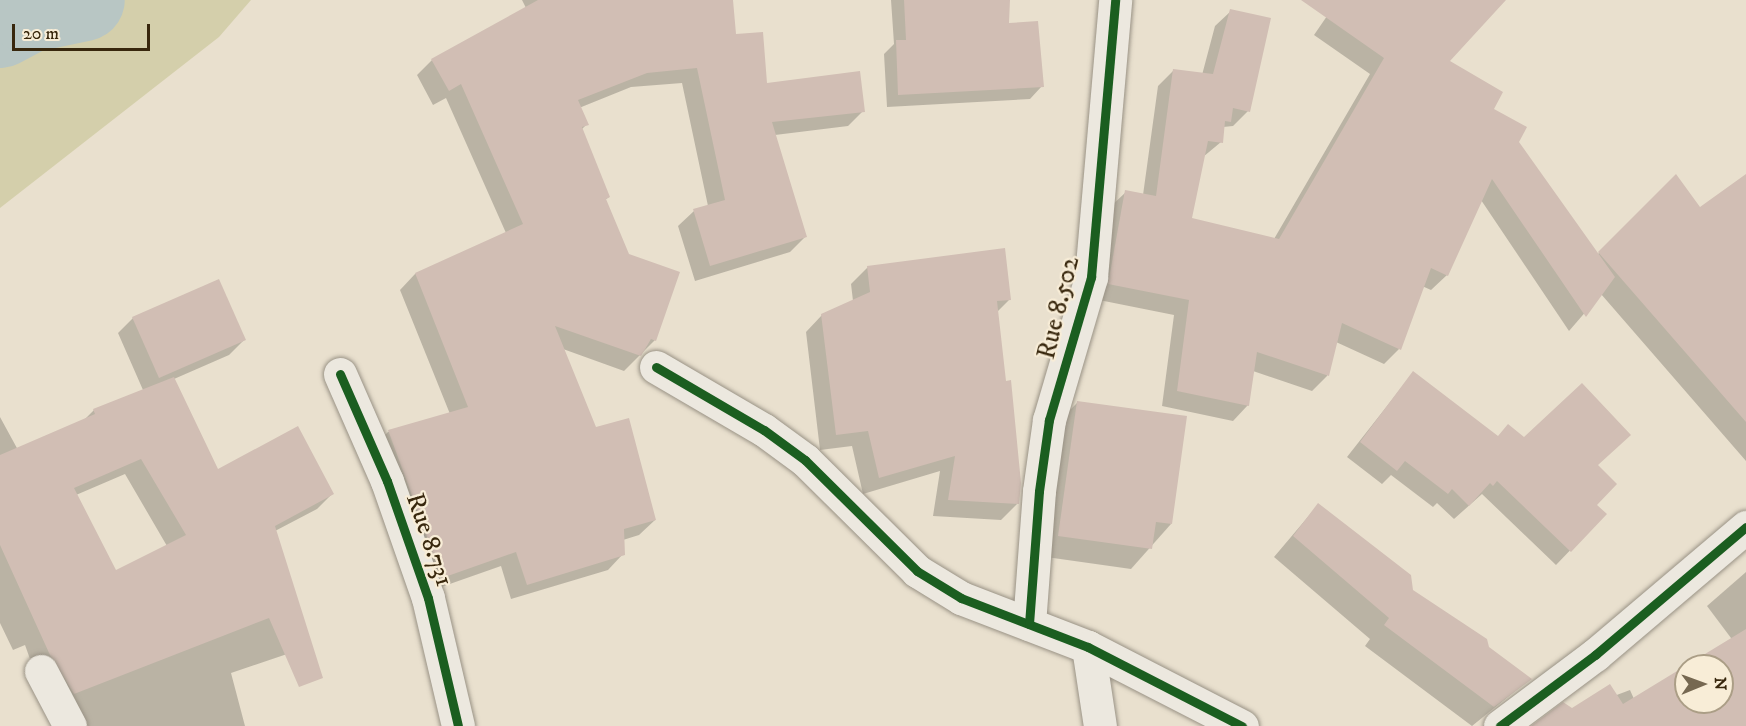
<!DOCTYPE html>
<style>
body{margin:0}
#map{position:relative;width:1746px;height:726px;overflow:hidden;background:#e9e0ce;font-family:"IM FELL DW Pica",serif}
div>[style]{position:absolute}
.green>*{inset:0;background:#d4cfab}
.shadow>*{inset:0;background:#0003}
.river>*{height:82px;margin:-41px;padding:0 41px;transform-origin:41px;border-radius:41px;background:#b8c6c4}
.building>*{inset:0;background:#d1beb4}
.roads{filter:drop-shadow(0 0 2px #999285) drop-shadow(0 0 2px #999285)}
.street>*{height:33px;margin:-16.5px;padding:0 16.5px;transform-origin:16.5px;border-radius:16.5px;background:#ece8df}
.cycleway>*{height:9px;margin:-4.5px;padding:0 4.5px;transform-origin:4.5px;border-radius:4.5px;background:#1b5e20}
span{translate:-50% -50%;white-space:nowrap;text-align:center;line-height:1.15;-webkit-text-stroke:4.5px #f8edd7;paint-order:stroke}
.street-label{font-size:26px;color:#38270d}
.north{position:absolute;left:1674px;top:654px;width:60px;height:60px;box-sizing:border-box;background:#f8edd7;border:2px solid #ab9e86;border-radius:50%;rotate:89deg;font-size:16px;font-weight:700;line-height:24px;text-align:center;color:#38270d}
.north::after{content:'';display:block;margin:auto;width:21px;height:27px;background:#766851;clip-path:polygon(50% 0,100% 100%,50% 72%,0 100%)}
.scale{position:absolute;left:12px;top:24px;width:138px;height:27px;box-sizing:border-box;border:3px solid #38270d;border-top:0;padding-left:8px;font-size:18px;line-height:21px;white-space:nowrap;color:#38270d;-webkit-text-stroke:4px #f8edd7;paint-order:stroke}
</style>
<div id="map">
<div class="green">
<div style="clip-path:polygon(0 0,251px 0,219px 37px,0 208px)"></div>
</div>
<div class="shadow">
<div style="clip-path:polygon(522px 0,731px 0,735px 36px,765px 84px,863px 111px,848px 126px,775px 135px,805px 237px,790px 252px,695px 281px,678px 226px,694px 211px,708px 206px,682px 83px,631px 87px,579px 108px,587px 124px,582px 129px,609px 197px,605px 200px,655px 340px,624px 371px,563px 349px,595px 428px,655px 520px,639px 535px,623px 540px,623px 554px,608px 570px,511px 599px,501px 566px,427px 592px,373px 447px,388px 432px,450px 414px,400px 290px,415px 274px,506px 233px,446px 98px,433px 105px,417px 75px,432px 60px,526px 8px)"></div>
<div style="clip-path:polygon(891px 0,1008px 0,1007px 25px,1042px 86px,1030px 99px,887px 107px,884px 54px,894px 44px)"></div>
<div style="clip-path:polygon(1338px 0,1504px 0,1448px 62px,1517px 142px,1597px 255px,1676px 176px,1700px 209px,1746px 176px,1746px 461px,1601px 294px,1569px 331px,1481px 200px,1447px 275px,1431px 290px,1422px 286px,1399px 349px,1384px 364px,1336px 342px,1327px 376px,1312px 391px,1253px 371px,1248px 405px,1233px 421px,1162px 406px,1174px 315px,1094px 299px,1110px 207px,1126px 192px,1143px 195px,1158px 86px,1173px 71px,1202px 75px,1215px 26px,1231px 11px,1248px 111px,1233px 126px,1223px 127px,1221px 142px,1203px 157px,1190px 219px,1274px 239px,1370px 74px,1314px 35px)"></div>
<div style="clip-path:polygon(868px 267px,1009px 300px,997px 312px,1018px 503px,1001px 520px,933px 516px,940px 471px,863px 494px,852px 446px,820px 450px,806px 332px,822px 315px,853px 301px,851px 284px)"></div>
<div style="clip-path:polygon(evenodd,133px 318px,244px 340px,229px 355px,174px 379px,218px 471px,332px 494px,317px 509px,275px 531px,293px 652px,231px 673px,245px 726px,68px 726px,34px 670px,25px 645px,13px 650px,0 623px,0 417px,18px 450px,82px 422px,94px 410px,143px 390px,118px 333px,133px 318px,125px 474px,167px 546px,115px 572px,76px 495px,125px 474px)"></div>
<div style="clip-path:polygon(1413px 373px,1497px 437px,1524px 439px,1597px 466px,1595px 506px,1605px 514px,1556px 565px,1482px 494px,1454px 519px,1437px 503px,1433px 507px,1391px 475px,1382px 484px,1347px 457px)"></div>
<div style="clip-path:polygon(1077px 403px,1171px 524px,1131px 569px,1039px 556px,1057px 423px)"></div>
<div style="clip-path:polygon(1318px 505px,1412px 591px,1530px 679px,1472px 726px,1365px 646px,1370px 639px,1274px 557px)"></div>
<div style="clip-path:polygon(1746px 572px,1746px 658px,1707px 606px)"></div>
<div style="clip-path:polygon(1722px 677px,1746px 677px,1746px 726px,1534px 726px,1630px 690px,1634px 699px,1686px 697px,1686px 702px,1722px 702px)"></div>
</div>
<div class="river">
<div style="left:0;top:27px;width:32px;rotate:-28deg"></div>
<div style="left:28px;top:12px;width:57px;rotate:-12.1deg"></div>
</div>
<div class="building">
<div style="clip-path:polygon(538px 0,733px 0,736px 34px,763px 32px,767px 83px,860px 71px,865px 112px,772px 122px,807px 237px,710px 266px,693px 209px,725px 200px,697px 68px,647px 73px,578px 100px,589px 125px,582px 127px,610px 197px,606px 199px,629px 254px,680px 272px,656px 341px,651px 339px,641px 356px,555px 326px,596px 427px,629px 418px,656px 520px,624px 529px,625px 555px,527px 585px,516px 552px,442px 578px,388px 430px,468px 407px,415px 273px,523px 224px,461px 84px,449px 91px,431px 59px)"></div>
<div style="clip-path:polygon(904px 0,1010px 0,1009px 23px,1038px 21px,1044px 87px,898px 95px,896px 40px,906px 40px)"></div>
<div style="clip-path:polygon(1301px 0,1506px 0,1450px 61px,1503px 92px,1494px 109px,1527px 127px,1519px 142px,1615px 277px,1586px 317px,1492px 179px,1448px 276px,1431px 268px,1401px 350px,1342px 323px,1329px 376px,1257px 352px,1249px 406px,1177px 391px,1189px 300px,1108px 284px,1125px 190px,1156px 196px,1173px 69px,1213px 74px,1230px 9px,1271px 18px,1250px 112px,1233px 108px,1231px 122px,1225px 121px,1223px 143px,1208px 141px,1192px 218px,1279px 239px,1384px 58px)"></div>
<div style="clip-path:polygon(1676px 174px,1700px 207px,1746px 174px,1746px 422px,1598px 252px)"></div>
<div style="clip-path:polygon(1005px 248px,1011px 300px,997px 301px,1006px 381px,1011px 380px,1021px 483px,1019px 504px,948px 500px,955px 456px,879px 478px,868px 431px,836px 435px,821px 314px,870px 292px,867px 266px)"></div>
<div style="clip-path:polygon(219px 279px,246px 340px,159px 378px,132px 317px)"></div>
<div style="clip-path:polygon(1413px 371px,1498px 436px,1508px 424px,1524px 437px,1582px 383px,1631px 435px,1598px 465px,1617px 484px,1597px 505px,1607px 514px,1571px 552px,1497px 481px,1493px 486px,1490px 483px,1469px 506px,1452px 489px,1448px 494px,1405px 461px,1397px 471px,1360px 442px)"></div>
<div style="clip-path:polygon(evenodd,174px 377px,218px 469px,298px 426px,334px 494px,275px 526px,323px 678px,299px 687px,269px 618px,74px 694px,50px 655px,0 545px,0 455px,95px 414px,93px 409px,174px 377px,141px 459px,186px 535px,116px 570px,74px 488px,141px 459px)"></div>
<div style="clip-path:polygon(1077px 401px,1187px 416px,1172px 524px,1156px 522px,1152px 549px,1058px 536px)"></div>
<div style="clip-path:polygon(1318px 503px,1411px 575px,1413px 590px,1487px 639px,1489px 647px,1532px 679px,1494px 707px,1384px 625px,1389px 618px,1293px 536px)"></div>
<div style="clip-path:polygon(evenodd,1746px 629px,1746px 726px,1531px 726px,1563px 702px,1572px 708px,1610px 684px,1623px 704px,1746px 629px,1686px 666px,1722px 666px,1722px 702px,1686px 702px,1686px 666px)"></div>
</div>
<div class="roads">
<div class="street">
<div style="left:656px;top:367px;width:125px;rotate:30.3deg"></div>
<div style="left:764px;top:430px;width:51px;rotate:36.2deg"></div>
<div style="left:805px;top:460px;width:158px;rotate:44.7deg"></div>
<div style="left:917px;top:571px;width:52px;rotate:31.5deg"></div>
<div style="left:961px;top:598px;width:136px;rotate:21.1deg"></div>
<div style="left:1088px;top:647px;width:173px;rotate:27.2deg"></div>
<div style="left:340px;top:374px;width:117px;rotate:66.3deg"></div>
<div style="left:387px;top:481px;width:124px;rotate:70.7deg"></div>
<div style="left:428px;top:598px;width:131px;rotate:76.8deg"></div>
<div style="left:1029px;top:624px;width:133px;rotate:-85.7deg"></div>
<div style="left:1039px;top:491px;width:72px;rotate:-82deg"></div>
<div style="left:1049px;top:420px;width:149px;rotate:-73.6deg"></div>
<div style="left:1091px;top:277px;width:278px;rotate:-85deg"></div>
<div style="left:1088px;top:647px;width:80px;rotate:81.4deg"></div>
<div style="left:41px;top:671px;width:62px;rotate:62.2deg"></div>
<div style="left:1500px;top:726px;width:119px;rotate:-36.8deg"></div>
<div style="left:1595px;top:655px;width:198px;rotate:-40.3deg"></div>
</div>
</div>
<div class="cycleway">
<div style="left:656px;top:367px;width:125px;rotate:30.3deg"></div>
<div style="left:764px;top:430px;width:51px;rotate:36.2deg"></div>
<div style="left:805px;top:460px;width:158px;rotate:44.7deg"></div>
<div style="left:917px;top:571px;width:52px;rotate:31.5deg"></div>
<div style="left:961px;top:598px;width:136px;rotate:21.1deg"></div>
<div style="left:1088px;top:647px;width:173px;rotate:27.2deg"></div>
<div style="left:340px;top:374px;width:117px;rotate:66.3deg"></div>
<div style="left:387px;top:481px;width:124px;rotate:70.7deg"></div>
<div style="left:428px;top:598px;width:131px;rotate:76.8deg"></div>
<div style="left:1029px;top:624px;width:133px;rotate:-85.7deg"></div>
<div style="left:1039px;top:491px;width:72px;rotate:-82deg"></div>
<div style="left:1049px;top:420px;width:149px;rotate:-73.6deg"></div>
<div style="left:1091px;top:277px;width:278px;rotate:-85deg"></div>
<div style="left:1500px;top:726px;width:119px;rotate:-36.8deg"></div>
<div style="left:1595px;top:655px;width:198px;rotate:-40.3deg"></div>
</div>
<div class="street-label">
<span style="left:1059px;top:308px;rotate:-76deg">Rue 8.502</span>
<span style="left:429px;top:540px;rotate:71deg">Rue 8.731</span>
</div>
<div class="north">N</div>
<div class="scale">20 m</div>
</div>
